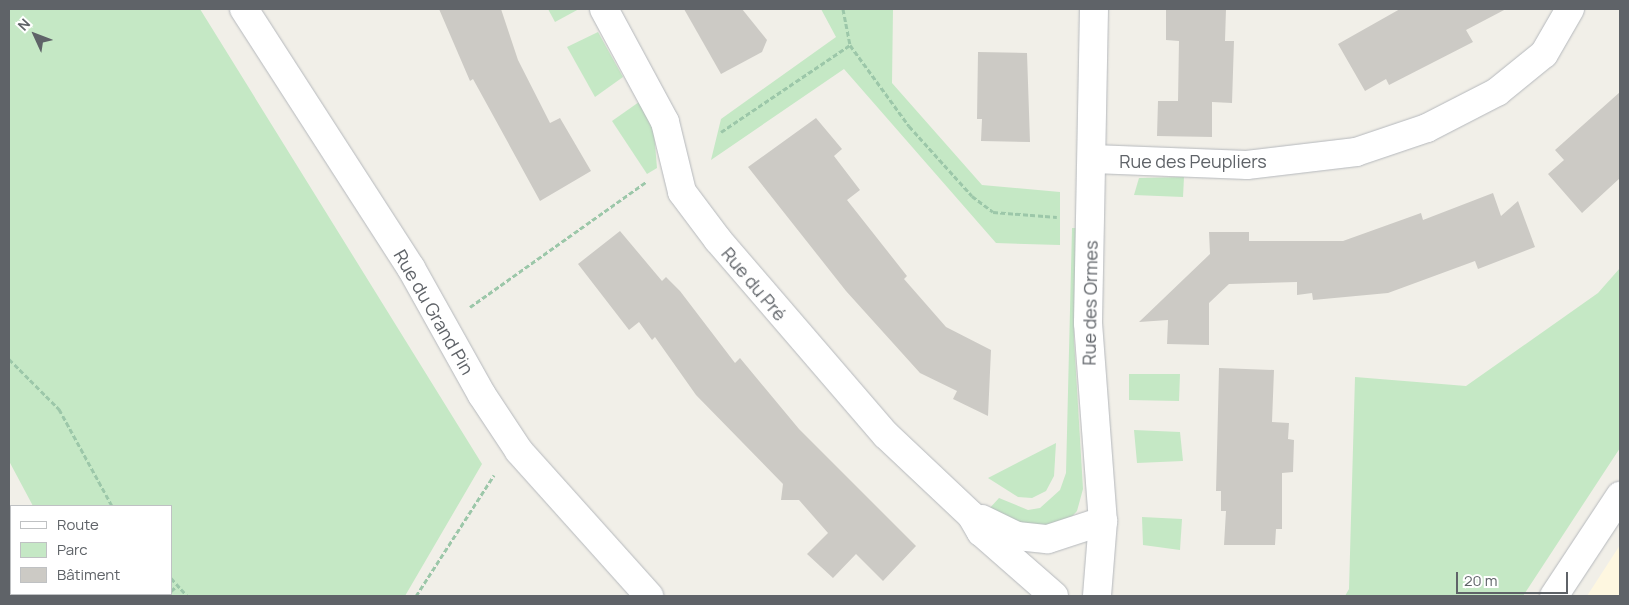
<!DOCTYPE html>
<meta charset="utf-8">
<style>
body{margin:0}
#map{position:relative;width:1629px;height:605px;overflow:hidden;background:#f1efe8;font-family:Manrope,sans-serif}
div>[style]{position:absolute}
.commercial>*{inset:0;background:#fef7e0}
.green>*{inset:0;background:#c5e8c5}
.building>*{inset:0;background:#cccac5}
.path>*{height:3px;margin-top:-1.5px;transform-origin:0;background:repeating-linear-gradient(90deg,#9cc7a9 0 5px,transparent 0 7.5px)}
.roads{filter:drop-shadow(0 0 1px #b5b8bc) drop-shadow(0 0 1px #b5b8bc)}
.street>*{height:28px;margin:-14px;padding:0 14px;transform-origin:14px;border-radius:14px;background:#fff}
.secondary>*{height:28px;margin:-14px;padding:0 14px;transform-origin:14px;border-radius:14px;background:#fff}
span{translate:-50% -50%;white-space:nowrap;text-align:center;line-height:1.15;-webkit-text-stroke:4px #fff;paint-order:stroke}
.street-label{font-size:18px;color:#5f6368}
.frame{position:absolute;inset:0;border:10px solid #5f6368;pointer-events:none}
.legend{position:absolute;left:10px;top:505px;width:162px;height:90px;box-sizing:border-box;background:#fff;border:1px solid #bfc1c3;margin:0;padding:6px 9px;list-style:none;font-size:15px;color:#5f6368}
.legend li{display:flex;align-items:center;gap:10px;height:25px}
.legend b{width:25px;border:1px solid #bfc1c3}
.north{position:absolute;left:10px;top:10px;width:50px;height:50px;-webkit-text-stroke:4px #fff;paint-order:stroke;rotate:313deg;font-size:14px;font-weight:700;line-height:20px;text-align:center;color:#5f6368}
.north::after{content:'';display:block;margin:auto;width:18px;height:22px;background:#5f6368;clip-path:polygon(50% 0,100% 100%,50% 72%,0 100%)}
.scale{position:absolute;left:1456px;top:572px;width:112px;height:22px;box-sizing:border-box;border:2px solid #5f6368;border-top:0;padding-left:6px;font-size:15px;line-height:18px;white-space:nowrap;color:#5f6368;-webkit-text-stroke:4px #fff;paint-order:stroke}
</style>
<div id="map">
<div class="commercial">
<div style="clip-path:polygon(1620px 545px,1620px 596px,1587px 596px)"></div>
</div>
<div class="green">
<div style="clip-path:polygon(9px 9px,200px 9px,482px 464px,405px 596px,111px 596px,108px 594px,171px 594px,171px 506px,33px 506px,9px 461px)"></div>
<div style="clip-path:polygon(548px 9px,579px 9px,555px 22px)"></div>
<div style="clip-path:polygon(821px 9px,893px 9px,892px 83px,982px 185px,1060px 192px,1060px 245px,996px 243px,844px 69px,711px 160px,721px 119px,836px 37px)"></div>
<div style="clip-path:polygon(598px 32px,623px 77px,595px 97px,567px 47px)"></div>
<div style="clip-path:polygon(639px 102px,654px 132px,657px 168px,647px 174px,612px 121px)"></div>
<div style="clip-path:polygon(1184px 177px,1183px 197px,1134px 195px,1139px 178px)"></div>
<div style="clip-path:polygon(1072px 228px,1077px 228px,1074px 339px,1083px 489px,1077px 511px,1066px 523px,1040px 533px,988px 510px,999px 498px,1028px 510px,1040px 508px,1060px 490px,1066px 473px)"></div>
<div style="clip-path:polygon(1620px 268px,1620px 448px,1523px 596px,1345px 596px,1349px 589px,1355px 377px,1466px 386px,1598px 293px)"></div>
<div style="clip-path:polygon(1129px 374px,1180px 374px,1179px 401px,1129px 400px)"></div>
<div style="clip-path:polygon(1134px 430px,1180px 432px,1183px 461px,1137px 463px)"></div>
<div style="clip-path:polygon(1056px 443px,1054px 476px,1046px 491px,1032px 498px,1018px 497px,988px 478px)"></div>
<div style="clip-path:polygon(1142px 517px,1182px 519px,1180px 550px,1143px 545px)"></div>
</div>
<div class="building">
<div style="clip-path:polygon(439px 9px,501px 9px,518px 60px,550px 123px,560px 118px,591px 171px,540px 201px,473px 79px,470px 81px)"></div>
<div style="clip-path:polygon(684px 9px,742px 9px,767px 40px,762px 52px,721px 74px)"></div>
<div style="clip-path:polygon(1166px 9px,1226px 9px,1225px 41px,1234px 41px,1232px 103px,1212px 102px,1212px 137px,1157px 136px,1158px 101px,1178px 101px,1179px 41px,1166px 40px)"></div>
<div style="clip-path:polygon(1400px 9px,1506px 9px,1466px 30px,1473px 42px,1389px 85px,1386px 79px,1365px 91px,1338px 44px)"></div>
<div style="clip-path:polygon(978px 52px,1027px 53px,1030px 142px,981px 141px,982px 119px,977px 119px)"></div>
<div style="clip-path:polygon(1620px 92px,1620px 178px,1582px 213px,1548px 174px,1564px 160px,1555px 150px)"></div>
<div style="clip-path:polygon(816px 118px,842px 149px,834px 156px,860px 190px,847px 200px,907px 276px,904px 279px,946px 327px,991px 350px,988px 416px,953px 399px,957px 391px,920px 373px,846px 291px,748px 167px)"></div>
<div style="clip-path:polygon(1493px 193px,1501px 216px,1518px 201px,1535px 247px,1478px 269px,1475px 261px,1388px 293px,1313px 300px,1312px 293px,1297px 295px,1297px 282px,1229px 284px,1209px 303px,1209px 345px,1167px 344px,1168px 320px,1139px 322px,1210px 254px,1209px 232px,1249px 232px,1249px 241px,1343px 241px,1421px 213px,1423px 220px)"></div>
<div style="clip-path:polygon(620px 231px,662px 281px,666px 277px,680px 291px,735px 363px,740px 358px,799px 429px,916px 546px,883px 581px,856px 554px,833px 578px,807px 554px,828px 533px,799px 500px,781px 500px,783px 484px,696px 395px,655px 337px,652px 340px,639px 322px,629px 330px,578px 264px)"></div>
<div style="clip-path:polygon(1219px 368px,1274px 370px,1272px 422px,1289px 423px,1288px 439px,1294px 440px,1293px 472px,1282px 473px,1282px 529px,1276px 529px,1275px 545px,1224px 545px,1226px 511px,1221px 511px,1221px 491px,1216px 491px)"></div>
</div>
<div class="path">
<div style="left:843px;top:9px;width:37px;rotate:79deg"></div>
<div style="left:850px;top:45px;width:100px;rotate:53.9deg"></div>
<div style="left:909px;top:126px;width:94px;rotate:48deg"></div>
<div style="left:972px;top:196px;width:26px;rotate:37deg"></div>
<div style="left:993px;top:212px;width:64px;rotate:4.5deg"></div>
<div style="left:721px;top:132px;width:156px;rotate:-34deg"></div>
<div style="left:470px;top:307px;width:216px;rotate:-35.4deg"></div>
<div style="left:9px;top:359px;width:71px;rotate:45deg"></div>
<div style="left:59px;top:409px;width:111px;rotate:61.3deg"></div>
<div style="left:171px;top:578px;width:24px;rotate:48deg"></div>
<div style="left:171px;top:591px;width:9px;rotate:-41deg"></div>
<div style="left:163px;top:596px;width:4px;rotate:-27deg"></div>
<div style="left:416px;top:596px;width:144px;rotate:-57.2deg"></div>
</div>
<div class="roads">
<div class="street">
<div style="left:604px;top:9px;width:128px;rotate:61.6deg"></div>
<div style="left:665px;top:122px;width:72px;rotate:76.3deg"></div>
<div style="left:682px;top:192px;width:60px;rotate:53.1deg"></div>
<div style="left:718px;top:240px;width:257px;rotate:49.3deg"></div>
<div style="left:886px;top:435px;width:117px;rotate:43.3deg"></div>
<div style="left:971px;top:515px;width:20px;rotate:60deg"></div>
<div style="left:981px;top:532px;width:97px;rotate:41.2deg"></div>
<div style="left:1094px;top:9px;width:314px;rotate:91.1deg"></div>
<div style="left:1088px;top:323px;width:199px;rotate:85.7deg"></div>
<div style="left:1103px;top:521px;width:75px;rotate:94.6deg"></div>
<div style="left:1093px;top:159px;width:154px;rotate:2.2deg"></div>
<div style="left:1247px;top:165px;width:110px;rotate:-6.8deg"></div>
<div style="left:1356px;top:152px;width:75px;rotate:-18.7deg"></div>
<div style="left:1427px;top:128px;width:79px;rotate:-27.2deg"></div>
<div style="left:1497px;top:92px;width:60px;rotate:-39deg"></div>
<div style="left:1544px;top:54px;width:52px;rotate:-60deg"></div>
<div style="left:982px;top:519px;width:39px;rotate:26deg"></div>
<div style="left:1017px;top:536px;width:31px;rotate:6deg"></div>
<div style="left:1048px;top:539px;width:58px;rotate:-18.1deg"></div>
<div style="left:1554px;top:596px;width:120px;rotate:-56.6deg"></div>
</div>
<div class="secondary">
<div style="left:244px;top:9px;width:308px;rotate:57.2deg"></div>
<div style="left:411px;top:268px;width:145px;rotate:60.8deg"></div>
<div style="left:482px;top:395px;width:67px;rotate:56.5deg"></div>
<div style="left:519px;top:451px;width:195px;rotate:48.1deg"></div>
</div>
</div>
<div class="street-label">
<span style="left:1193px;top:161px">Rue des Peupliers</span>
<span style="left:754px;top:284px;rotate:50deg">Rue du Pré</span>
<span style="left:1090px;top:303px;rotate:-89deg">Rue des Ormes</span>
<span style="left:434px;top:312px;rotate:60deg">Rue du Grand Pin</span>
</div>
<div class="frame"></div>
<ul class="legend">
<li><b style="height:6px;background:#fff"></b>Route</li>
<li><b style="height:14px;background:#c5e8c5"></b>Parc</li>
<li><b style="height:14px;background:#cccac5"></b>Bâtiment</li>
</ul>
<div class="north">N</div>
<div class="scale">20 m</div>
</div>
